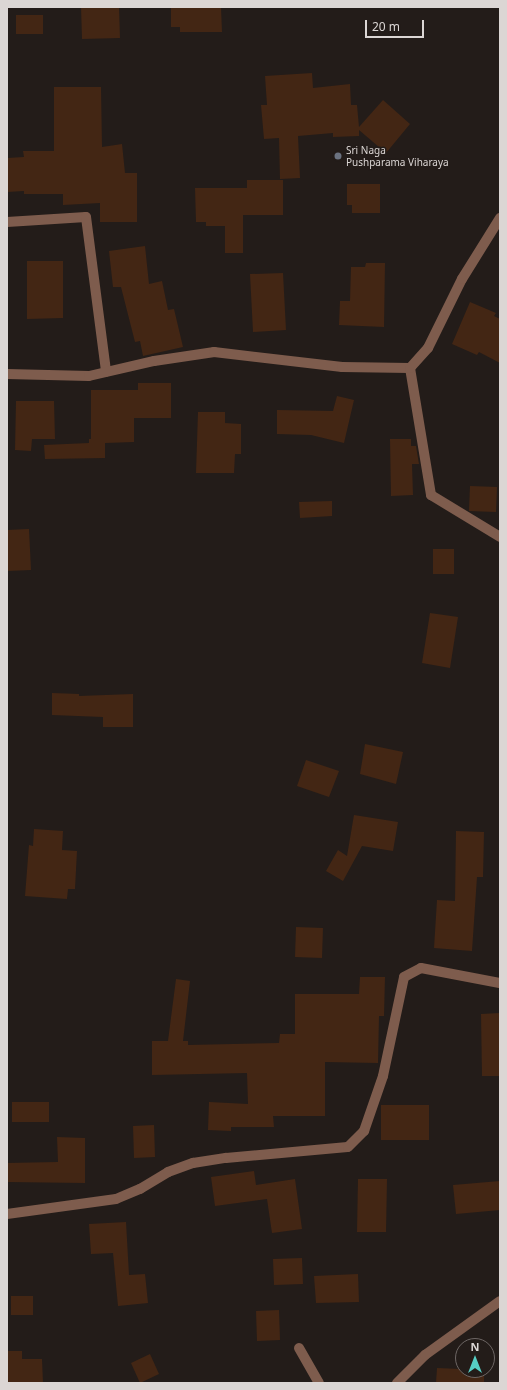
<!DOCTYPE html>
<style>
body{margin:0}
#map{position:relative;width:507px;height:1390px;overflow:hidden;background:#231c19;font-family:"Noto Sans",sans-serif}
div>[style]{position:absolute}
.building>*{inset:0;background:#432614}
.minor>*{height:10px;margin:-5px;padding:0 5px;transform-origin:5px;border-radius:5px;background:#7e5c4d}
.dots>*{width:11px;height:11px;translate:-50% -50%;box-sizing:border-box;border:2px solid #231c19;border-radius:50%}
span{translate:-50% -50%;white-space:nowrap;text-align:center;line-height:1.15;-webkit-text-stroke:3px #231c19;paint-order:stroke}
.poi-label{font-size:10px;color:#dbd6d4}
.left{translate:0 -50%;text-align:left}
.frame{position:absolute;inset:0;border:8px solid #dbd6d4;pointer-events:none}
.north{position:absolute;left:455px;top:1338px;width:40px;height:40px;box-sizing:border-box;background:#231c19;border:1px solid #6d6664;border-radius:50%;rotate:0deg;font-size:11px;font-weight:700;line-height:16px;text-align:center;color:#dbd6d4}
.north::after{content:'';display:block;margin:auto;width:14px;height:18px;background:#56cec4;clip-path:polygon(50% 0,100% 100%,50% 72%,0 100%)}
.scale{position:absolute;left:365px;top:20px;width:59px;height:18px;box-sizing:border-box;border:2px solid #dbd6d4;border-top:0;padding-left:5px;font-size:12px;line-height:14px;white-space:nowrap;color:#dbd6d4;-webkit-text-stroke:3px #231c19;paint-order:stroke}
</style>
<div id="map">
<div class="building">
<div style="clip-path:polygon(81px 7px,119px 7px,120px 38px,82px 39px)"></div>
<div style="clip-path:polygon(171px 7px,221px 7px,222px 32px,180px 32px,180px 27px,171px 27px)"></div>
<div style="clip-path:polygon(16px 15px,43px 15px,43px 34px,16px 34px)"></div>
<div style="clip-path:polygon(312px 73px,313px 88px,350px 84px,351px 105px,357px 105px,359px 127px,383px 100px,410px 124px,386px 153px,359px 130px,359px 136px,333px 137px,333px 133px,298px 136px,300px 178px,280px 179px,279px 138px,264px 139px,261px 105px,267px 105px,265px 76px)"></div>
<div style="clip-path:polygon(54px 87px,101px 87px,102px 147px,122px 144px,125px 173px,137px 173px,137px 222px,100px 222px,100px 203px,63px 205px,63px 194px,24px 194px,24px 191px,7px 192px,7px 158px,24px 157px,23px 151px,54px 151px)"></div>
<div style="clip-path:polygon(247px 180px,283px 180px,283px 215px,243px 215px,243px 253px,225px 253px,225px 226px,206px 226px,206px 222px,196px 222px,195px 188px,247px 188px)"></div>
<div style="clip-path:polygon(347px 184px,380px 184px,380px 213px,352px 213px,352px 205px,347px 205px)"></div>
<div style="clip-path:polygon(145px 246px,149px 284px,162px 281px,168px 310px,174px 309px,183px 347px,143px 356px,140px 341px,135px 342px,121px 287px,113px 287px,109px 251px)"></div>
<div style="clip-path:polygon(27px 261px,63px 261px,63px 318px,27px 319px)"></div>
<div style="clip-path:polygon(366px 263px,385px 263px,384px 327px,339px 325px,340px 301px,350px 301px,351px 267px,365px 267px)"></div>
<div style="clip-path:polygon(283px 273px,286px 330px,253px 332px,250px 274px)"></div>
<div style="clip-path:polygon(470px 302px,496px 313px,494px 316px,500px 319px,500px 363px,479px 352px,477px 355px,452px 344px)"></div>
<div style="clip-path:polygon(138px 383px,171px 383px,171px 418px,134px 418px,134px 442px,105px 443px,105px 458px,45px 459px,44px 445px,89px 443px,89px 439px,91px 439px,91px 390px,138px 390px)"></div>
<div style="clip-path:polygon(337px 396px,354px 400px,344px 443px,311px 435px,277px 434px,277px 410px,333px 411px)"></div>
<div style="clip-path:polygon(16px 401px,54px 401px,55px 439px,32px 439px,31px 451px,15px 450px)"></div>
<div style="clip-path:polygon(198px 412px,225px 412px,225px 423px,241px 424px,241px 454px,235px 454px,234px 473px,196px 473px)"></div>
<div style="clip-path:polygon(390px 439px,411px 439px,411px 446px,416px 446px,419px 464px,412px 464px,413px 495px,391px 496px)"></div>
<div style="clip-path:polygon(470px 486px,497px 487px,496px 512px,469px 511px)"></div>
<div style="clip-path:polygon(332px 501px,332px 516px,300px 518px,299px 502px)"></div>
<div style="clip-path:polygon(29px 529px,31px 570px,7px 571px,7px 530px)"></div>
<div style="clip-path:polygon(433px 549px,454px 549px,454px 574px,433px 574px)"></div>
<div style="clip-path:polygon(430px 613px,458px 617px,450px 668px,422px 663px)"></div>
<div style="clip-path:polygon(52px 693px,79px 694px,79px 696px,133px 694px,133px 727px,103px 727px,103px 717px,52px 715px)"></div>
<div style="clip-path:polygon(365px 744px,403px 752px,396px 784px,360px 774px)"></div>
<div style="clip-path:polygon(306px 760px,339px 771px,329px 797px,297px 786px)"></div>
<div style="clip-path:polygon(354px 815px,398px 822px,393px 851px,362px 846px,343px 881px,326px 871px,338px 850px,347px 856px)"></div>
<div style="clip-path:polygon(34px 829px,63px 831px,62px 850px,77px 851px,75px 889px,68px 889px,67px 899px,25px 896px,29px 845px,33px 846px)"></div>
<div style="clip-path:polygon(456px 831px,484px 832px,483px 877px,477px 877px,472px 951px,434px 948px,437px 900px,455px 901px)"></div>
<div style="clip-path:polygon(296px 927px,323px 928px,322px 958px,295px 957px)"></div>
<div style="clip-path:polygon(360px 977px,385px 977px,384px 1016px,379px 1016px,378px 1063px,325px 1062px,325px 1116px,273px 1116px,274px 1127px,231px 1127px,231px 1131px,208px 1130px,209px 1102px,248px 1104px,247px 1073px,152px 1075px,152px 1041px,168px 1041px,176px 979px,190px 981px,183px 1041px,188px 1041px,188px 1045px,279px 1043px,280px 1034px,295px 1034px,295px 994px,359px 994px)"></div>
<div style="clip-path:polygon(500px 1013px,500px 1076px,482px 1076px,481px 1014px)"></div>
<div style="clip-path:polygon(12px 1102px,49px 1102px,49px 1122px,12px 1122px)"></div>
<div style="clip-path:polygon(381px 1105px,429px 1105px,429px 1140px,381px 1140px)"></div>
<div style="clip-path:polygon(154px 1125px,155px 1157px,134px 1158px,133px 1126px)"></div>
<div style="clip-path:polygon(57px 1137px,85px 1138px,85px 1183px,7px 1182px,7px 1163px,58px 1162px)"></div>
<div style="clip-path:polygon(254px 1171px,256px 1185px,295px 1179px,302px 1229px,272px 1233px,267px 1199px,215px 1206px,211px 1177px)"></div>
<div style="clip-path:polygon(358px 1179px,387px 1179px,386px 1232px,357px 1232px)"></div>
<div style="clip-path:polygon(500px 1181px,500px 1210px,456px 1214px,453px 1185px)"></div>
<div style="clip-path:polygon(126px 1222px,129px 1275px,145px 1274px,148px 1303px,118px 1306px,113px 1253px,91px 1254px,89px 1224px)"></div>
<div style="clip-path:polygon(302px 1258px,303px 1284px,274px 1285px,273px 1259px)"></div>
<div style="clip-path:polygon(358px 1274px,359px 1302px,316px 1303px,314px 1276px)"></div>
<div style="clip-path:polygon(11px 1296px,33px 1296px,33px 1315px,11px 1315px)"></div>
<div style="clip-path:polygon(279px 1310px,280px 1340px,257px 1341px,256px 1311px)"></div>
<div style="clip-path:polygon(7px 1351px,22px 1351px,22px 1359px,42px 1359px,43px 1383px,7px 1383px)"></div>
<div style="clip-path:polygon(150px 1354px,159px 1374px,140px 1383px,131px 1363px)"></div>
<div style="clip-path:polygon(437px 1368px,484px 1370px,484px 1383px,436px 1383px)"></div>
</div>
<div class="minor">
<div style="left:7px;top:222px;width:79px;rotate:-3.6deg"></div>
<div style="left:86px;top:217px;width:156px;rotate:82.6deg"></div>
<div style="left:410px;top:368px;width:129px;rotate:80.6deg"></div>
<div style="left:431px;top:495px;width:81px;rotate:31.3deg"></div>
<div style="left:7px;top:374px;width:82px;rotate:1.4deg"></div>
<div style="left:89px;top:376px;width:67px;rotate:-13deg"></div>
<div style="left:154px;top:361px;width:61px;rotate:-8.5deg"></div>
<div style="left:214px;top:352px;width:129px;rotate:6.7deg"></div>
<div style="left:342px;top:367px;width:68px;rotate:0.8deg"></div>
<div style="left:410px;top:368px;width:27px;rotate:-48deg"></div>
<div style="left:428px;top:348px;width:77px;rotate:-63.8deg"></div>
<div style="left:462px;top:279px;width:72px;rotate:-58.1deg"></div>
<div style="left:7px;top:1214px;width:110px;rotate:-7.8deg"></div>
<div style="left:116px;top:1199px;width:26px;rotate:-23deg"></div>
<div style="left:140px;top:1189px;width:33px;rotate:-31deg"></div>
<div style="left:168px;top:1172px;width:27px;rotate:-20deg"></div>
<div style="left:193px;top:1163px;width:33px;rotate:-9deg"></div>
<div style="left:226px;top:1158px;width:122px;rotate:-5.2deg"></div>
<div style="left:348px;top:1147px;width:23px;rotate:-45deg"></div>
<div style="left:364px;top:1131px;width:58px;rotate:-70.9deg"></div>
<div style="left:383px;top:1076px;width:101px;rotate:-78deg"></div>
<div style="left:404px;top:977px;width:19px;rotate:-28deg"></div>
<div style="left:421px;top:968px;width:80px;rotate:10.8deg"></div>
<div style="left:299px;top:1348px;width:40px;rotate:60.3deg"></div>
<div style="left:397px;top:1383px;width:40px;rotate:-45deg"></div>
<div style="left:425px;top:1355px;width:92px;rotate:-35.8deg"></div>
</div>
<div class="dots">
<div style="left:338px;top:156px;background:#6b7280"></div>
</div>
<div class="poi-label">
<span class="left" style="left:346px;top:156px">Sri Naga<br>Pushparama Viharaya</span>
</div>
<div class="frame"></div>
<div class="north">N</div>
<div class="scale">20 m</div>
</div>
